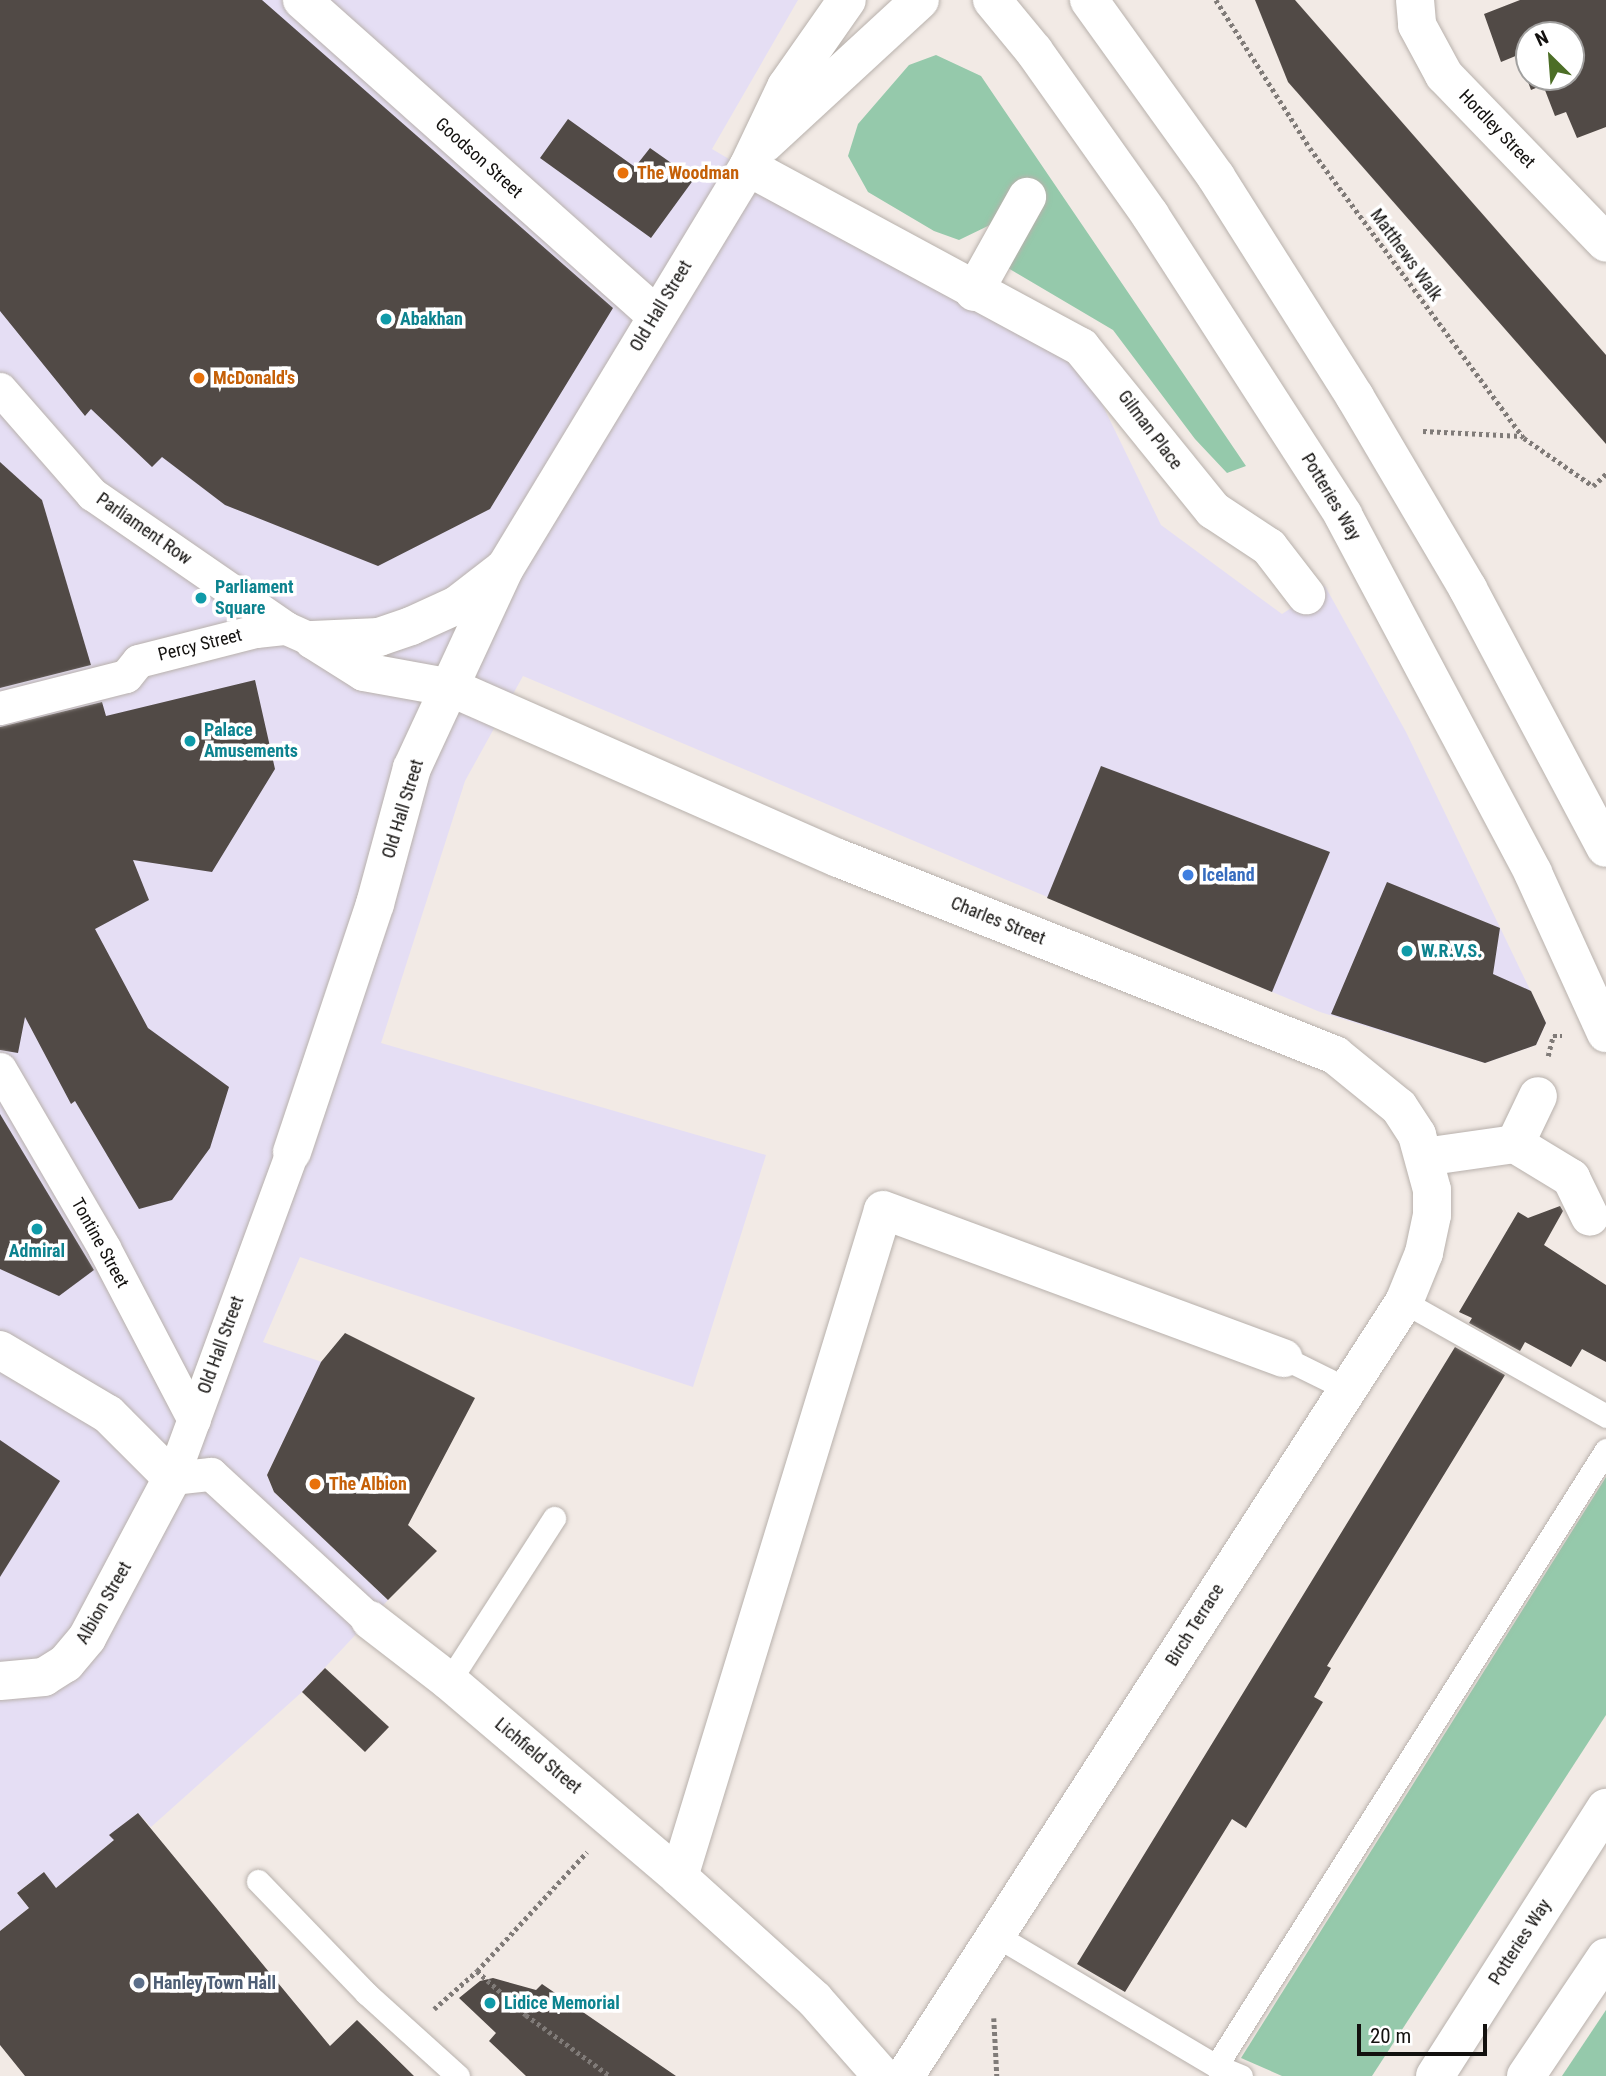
<!DOCTYPE html>
<style>
body{margin:0}
#map{position:relative;width:1606px;height:2076px;overflow:hidden;background:#f2eae5;font-family:"Roboto Condensed",sans-serif}
div>[style]{position:absolute}
.commercial>*{inset:0;background:#e5def4}
.green>*{inset:0;background:#95c9ab}
.building>*{inset:0;background:#514a46}
.path>*{height:4.5px;margin-top:-2.25px;transform-origin:0;background:repeating-linear-gradient(90deg,#807b78 0 3.5px,transparent 0 7px)}
.roads{filter:drop-shadow(0 0 2px #b8b1ac) drop-shadow(0 0 2px #b8b1ac)}
.service>*{height:23px;margin:-11.5px;padding:0 11.5px;transform-origin:11.5px;border-radius:11.5px;background:#fff}
.pedestrian>*{height:33px;margin:-16.5px;padding:0 16.5px;transform-origin:16.5px;border-radius:16.5px;background:#fff}
.minor>*{height:38px;margin:-19px;padding:0 19px;transform-origin:19px;border-radius:19px;background:#fff}
.trunk>*{height:38px;margin:-19px;padding:0 19px;transform-origin:19px;border-radius:19px;background:#fff}
.dots>*{width:19px;height:19px;translate:-50% -50%;box-sizing:border-box;border:4px solid #fff;border-radius:50%}
span{translate:-50% -50%;white-space:nowrap;text-align:center;line-height:1.15;-webkit-text-stroke:7px #fff;paint-order:stroke}
.street-label{font-size:18px;color:#13110f}
.food-label{font-size:18px;color:#c56008;font-weight:700}
.left{translate:0 -50%;text-align:left}
.culture-label{font-size:18px;color:#0d838f;font-weight:700}
.shop-label{font-size:18px;color:#366cbe;font-weight:700}
.service-label{font-size:18px;color:#4e5e75;font-weight:700}
.north{position:absolute;left:1515px;top:21px;width:70px;height:70px;box-sizing:border-box;background:#fff;border:2px solid #a1a09f;border-radius:50%;rotate:335deg;font-size:19px;font-weight:700;line-height:28px;text-align:center;color:#13110f}
.north::after{content:'';display:block;margin:auto;width:24px;height:32px;background:#4c6e26;clip-path:polygon(50% 0,100% 100%,50% 72%,0 100%)}
.scale{position:absolute;left:1357px;top:2024px;width:130px;height:32px;box-sizing:border-box;border:4px solid #13110f;border-top:0;padding-left:9px;font-size:21px;line-height:24px;white-space:nowrap;color:#13110f;-webkit-text-stroke:5px #fff;paint-order:stroke}
</style>
<div id="map">
<div class="commercial">
<div style="clip-path:polygon(0 0,798px 0,712px 149px,1085px 369px,1161px 525px,1282px 614px,1325px 586px,1406px 732px,1546px 1023px,1536px 1045px,1485px 1063px,1320px 1012px,523px 676px,465px 781px,381px 1043px,766px 1155px,693px 1387px,300px 1257px,263px 1342px,322px 1362px,267px 1475px,274px 1492px,388px 1600px,302px 1692px,151px 1827px,138px 1813px,110px 1835px,114px 1840px,56px 1888px,44px 1872px,17px 1893px,29px 1908px,0 1931px)"></div>
</div>
<div class="green">
<div style="clip-path:polygon(936px 55px,981px 76px,1246px 466px,1227px 473px,1195px 439px,1113px 330px,1008px 268px,1021px 179px,990px 225px,959px 240px,934px 231px,868px 192px,848px 156px,858px 124px,909px 65px)"></div>
<div style="clip-path:polygon(1606px 1477px,1606px 1715px,1372px 2076px,1282px 2076px,1241px 2058px)"></div>
<div style="clip-path:polygon(1606px 2010px,1606px 2076px,1562px 2076px)"></div>
</div>
<div class="building">
<div style="clip-path:polygon(0 0,262px 0,613px 308px,490px 509px,378px 566px,225px 505px,162px 457px,152px 467px,91px 409px,85px 416px,0 311px)"></div>
<div style="clip-path:polygon(1255px 0,1295px 0,1606px 355px,1606px 444px,1288px 82px)"></div>
<div style="clip-path:polygon(evenodd,1520px 0,1606px 0,1606px 127px,1577px 138px,1566px 112px,1555px 116px,1543px 85px,1531px 90px,1518px 55px,1501px 62px,1484px 14px,1520px 0,1529px 35px,1571px 35px,1571px 77px,1529px 77px,1529px 35px)"></div>
<div style="clip-path:polygon(568px 119px,635px 167px,650px 148px,694px 179px,651px 238px,540px 158px)"></div>
<div style="clip-path:polygon(0 462px,42px 500px,91px 665px,0 688px)"></div>
<div style="clip-path:polygon(255px 680px,275px 769px,212px 872px,133px 860px,149px 900px,95px 929px,148px 1028px,229px 1087px,210px 1148px,172px 1200px,139px 1209px,75px 1101px,71px 1104px,25px 1017px,18px 1053px,0 1050px,0 727px,102px 702px,106px 716px)"></div>
<div style="clip-path:polygon(1101px 766px,1330px 852px,1272px 992px,1047px 898px)"></div>
<div style="clip-path:polygon(1387px 882px,1500px 928px,1493px 974px,1531px 991px,1546px 1023px,1536px 1045px,1485px 1063px,1331px 1014px)"></div>
<div style="clip-path:polygon(0 1114px,94px 1270px,59px 1296px,0 1269px)"></div>
<div style="clip-path:polygon(1560px 1206px,1563px 1211px,1544px 1245px,1606px 1285px,1606px 1362px,1582px 1349px,1571px 1367px,1525px 1342px,1520px 1351px,1469px 1323px,1472px 1318px,1459px 1312px,1518px 1212px,1528px 1218px)"></div>
<div style="clip-path:polygon(345px 1333px,475px 1398px,408px 1525px,437px 1551px,388px 1600px,274px 1492px,267px 1475px,321px 1362px)"></div>
<div style="clip-path:polygon(1455px 1347px,1505px 1375px,1327px 1666px,1331px 1668px,1314px 1697px,1323px 1702px,1246px 1828px,1232px 1819px,1125px 1992px,1077px 1964px)"></div>
<div style="clip-path:polygon(0 1440px,60px 1481px,0 1577px)"></div>
<div style="clip-path:polygon(325px 1668px,389px 1727px,365px 1752px,302px 1692px)"></div>
<div style="clip-path:polygon(138px 1813px,330px 2046px,357px 2020px,414px 2076px,25px 2076px,0 2045px,0 1931px,29px 1908px,17px 1893px,44px 1872px,56px 1888px,114px 1840px,109px 1835px)"></div>
<div style="clip-path:polygon(493px 1978px,536px 1990px,542px 1984px,676px 2076px,526px 2076px,489px 2041px,496px 2033px,459px 1998px,480px 1981px)"></div>
</div>
<div class="path">
<div style="left:1216px;top:0;width:175px;rotate:57.6deg"></div>
<div style="left:1310px;top:148px;width:360px;rotate:53.6deg"></div>
<div style="left:1524px;top:438px;width:84px;rotate:34.8deg"></div>
<div style="left:1593px;top:486px;width:18px;rotate:-43deg"></div>
<div style="left:1423px;top:431px;width:99px;rotate:2.9deg"></div>
<div style="left:1548px;top:1056px;width:21px;rotate:-76deg"></div>
<div style="left:1553px;top:1036px;width:9px"></div>
<div style="left:477px;top:1971px;width:66px;rotate:41.9deg"></div>
<div style="left:526px;top:2015px;width:104px;rotate:36deg"></div>
<div style="left:434px;top:2009px;width:57px;rotate:-41.5deg"></div>
<div style="left:477px;top:1971px;width:162px;rotate:-47.3deg"></div>
<div style="left:994px;top:2018px;width:58px;rotate:87deg"></div>
</div>
<div class="roads">
<div class="service">
<div style="left:1404px;top:1302px;width:232px;rotate:29.4deg"></div>
<div style="left:1284px;top:1358px;width:70px;rotate:26.2deg"></div>
<div style="left:449px;top:1681px;width:194px;rotate:-57.2deg"></div>
<div style="left:258px;top:1881px;width:156px;rotate:46deg"></div>
<div style="left:366px;top:1993px;width:124px;rotate:42.1deg"></div>
<div style="left:997px;top:1936px;width:255px;rotate:30.7deg"></div>
<div style="left:1216px;top:2066px;width:27px;rotate:22deg"></div>
<div style="left:1216px;top:2066px;width:729px;rotate:-57.66deg"></div>
</div>
<div class="pedestrian">
<div style="left:0;top:389px;width:140px;rotate:48.8deg"></div>
<div style="left:92px;top:494px;width:236px;rotate:34.6deg"></div>
<div style="left:286px;top:628px;width:30px;rotate:24deg"></div>
<div style="left:0;top:708px;width:130px;rotate:-14.3deg"></div>
<div style="left:126px;top:676px;width:19px;rotate:-51deg"></div>
<div style="left:138px;top:661px;width:122px;rotate:-14.3deg"></div>
<div style="left:256px;top:631px;width:30px;rotate:-6deg"></div>
<div style="left:0;top:1069px;width:207px;rotate:59.8deg"></div>
<div style="left:104px;top:1248px;width:194px;rotate:62.4deg"></div>
<div style="left:292px;top:1152px;width:347px;rotate:110.2deg"></div>
<div style="left:172px;top:1478px;width:39px;rotate:-6deg"></div>
<div style="left:211px;top:1474px;width:216px;rotate:42.6deg"></div>
</div>
<div class="minor">
<div style="left:302px;top:0;width:473px;rotate:41.7deg"></div>
<div style="left:1415px;top:0;width:25px;rotate:85deg"></div>
<div style="left:1417px;top:25px;width:57px;rotate:61.6deg"></div>
<div style="left:1444px;top:75px;width:233px;rotate:46deg"></div>
<div style="left:764px;top:144px;width:212px;rotate:-42.7deg"></div>
<div style="left:748px;top:167px;width:379px;rotate:28.4deg"></div>
<div style="left:1081px;top:347px;width:210px;rotate:51deg"></div>
<div style="left:1213px;top:510px;width:67px;rotate:33.5deg"></div>
<div style="left:1269px;top:547px;width:61px;rotate:52.4deg"></div>
<div style="left:974px;top:292px;width:109px;rotate:-60.8deg"></div>
<div style="left:313px;top:640px;width:60px;rotate:32.1deg"></div>
<div style="left:364px;top:672px;width:89px;rotate:10.3deg"></div>
<div style="left:452px;top:688px;width:422px;rotate:23.8deg"></div>
<div style="left:838px;top:858px;width:535px;rotate:21.62deg"></div>
<div style="left:1335px;top:1055px;width:82px;rotate:39.1deg"></div>
<div style="left:1399px;top:1107px;width:33px;rotate:57deg"></div>
<div style="left:1417px;top:1135px;width:57px;rotate:74.7deg"></div>
<div style="left:1432px;top:1190px;width:25px;rotate:90deg"></div>
<div style="left:1432px;top:1215px;width:39px;rotate:102deg"></div>
<div style="left:1424px;top:1253px;width:53px;rotate:112.2deg"></div>
<div style="left:1404px;top:1302px;width:921px;rotate:122.81deg"></div>
<div style="left:313px;top:640px;width:66px;rotate:-2.6deg"></div>
<div style="left:379px;top:637px;width:34px;rotate:-19deg"></div>
<div style="left:411px;top:626px;width:51px;rotate:-24.5deg"></div>
<div style="left:457px;top:605px;width:56px;rotate:-37.7deg"></div>
<div style="left:1515px;top:1144px;width:53px;rotate:-64.4deg"></div>
<div style="left:292px;top:1152px;width:262px;rotate:-71.5deg"></div>
<div style="left:375px;top:904px;width:141px;rotate:-74.8deg"></div>
<div style="left:412px;top:768px;width:221px;rotate:-65.1deg"></div>
<div style="left:505px;top:568px;width:469px;rotate:-58.8deg"></div>
<div style="left:748px;top:167px;width:89px;rotate:-64.6deg"></div>
<div style="left:786px;top:87px;width:106px;rotate:-55deg"></div>
<div style="left:1424px;top:1157px;width:92px;rotate:-8.1deg"></div>
<div style="left:1515px;top:1144px;width:66px;rotate:31.3deg"></div>
<div style="left:1571px;top:1178px;width:43px;rotate:64deg"></div>
<div style="left:0;top:1350px;width:126px;rotate:30.7deg"></div>
<div style="left:108px;top:1414px;width:91px;rotate:45deg"></div>
<div style="left:172px;top:1478px;width:181px;rotate:118deg"></div>
<div style="left:87px;top:1638px;width:33px;rotate:130deg"></div>
<div style="left:66px;top:1663px;width:26px;rotate:148deg"></div>
<div style="left:44px;top:1677px;width:44px;rotate:174.8deg"></div>
<div style="left:370px;top:1620px;width:100px;rotate:37.7deg"></div>
<div style="left:449px;top:1681px;width:302px;rotate:40.4deg"></div>
<div style="left:679px;top:1877px;width:183px;rotate:42.1deg"></div>
<div style="left:815px;top:2000px;width:101px;rotate:48.6deg"></div>
<div style="left:679px;top:1877px;width:697px;rotate:-72.99deg"></div>
<div style="left:883px;top:1210px;width:427px;rotate:20.3deg"></div>
</div>
<div class="trunk">
<div style="left:992px;top:0;width:66px;rotate:50.5deg"></div>
<div style="left:1034px;top:51px;width:201px;rotate:54.7deg"></div>
<div style="left:1150px;top:215px;width:357px;rotate:57.2deg"></div>
<div style="left:1343px;top:515px;width:405px;rotate:62deg"></div>
<div style="left:1533px;top:873px;width:176px;rotate:65.5deg"></div>
<div style="left:1089px;top:0;width:218px;rotate:54.3deg"></div>
<div style="left:1216px;top:177px;width:260px;rotate:57.7deg"></div>
<div style="left:1355px;top:397px;width:223px;rotate:59.5deg"></div>
<div style="left:1468px;top:589px;width:293px;rotate:62deg"></div>
<div style="left:1435px;top:2076px;width:318px;rotate:-57.5deg"></div>
<div style="left:1526px;top:2076px;width:143px;rotate:-56.1deg"></div>
</div>
</div>
<div class="dots">
<div style="left:623px;top:173px;background:#e8710a"></div>
<div style="left:386px;top:319px;background:#0f9aa8"></div>
<div style="left:199px;top:378px;background:#e8710a"></div>
<div style="left:201px;top:598px;background:#0f9aa8"></div>
<div style="left:190px;top:741px;background:#0f9aa8"></div>
<div style="left:1188px;top:875px;background:#3f7fe0"></div>
<div style="left:1407px;top:951px;background:#0f9aa8"></div>
<div style="left:37px;top:1229px;background:#0f9aa8"></div>
<div style="left:315px;top:1484px;background:#e8710a"></div>
<div style="left:139px;top:1983px;background:#5c6f8a"></div>
<div style="left:490px;top:2003px;background:#0f9aa8"></div>
</div>
<div class="street-label">
<span style="left:1497px;top:129px;rotate:46deg">Hordley Street</span>
<span style="left:479px;top:158px;rotate:42deg">Goodson Street</span>
<span style="left:1406px;top:255px;rotate:54deg">Matthews Walk</span>
<span style="left:661px;top:306px;rotate:-59deg">Old Hall Street</span>
<span style="left:1150px;top:430px;rotate:53deg">Gilman Place</span>
<span style="left:1331px;top:497px;rotate:59deg">Potteries Way</span>
<span style="left:144px;top:529px;rotate:35deg">Parliament Row</span>
<span style="left:200px;top:645px;rotate:-14deg">Percy Street</span>
<span style="left:403px;top:809px;rotate:-73deg">Old Hall Street</span>
<span style="left:998px;top:921px;rotate:22deg">Charles Street</span>
<span style="left:100px;top:1243px;rotate:61deg">Tontine Street</span>
<span style="left:221px;top:1345px;rotate:-70deg">Old Hall Street</span>
<span style="left:104px;top:1603px;rotate:-60deg">Albion Street</span>
<span style="left:1195px;top:1625px;rotate:-58deg">Birch Terrace</span>
<span style="left:538px;top:1756px;rotate:40deg">Lichfield Street</span>
<span style="left:1520px;top:1942px;rotate:-57deg">Potteries Way</span>
</div>
<div class="food-label">
<span class="left" style="left:637px;top:173px">The Woodman</span>
<span class="left" style="left:213px;top:378px">McDonald's</span>
<span class="left" style="left:329px;top:1484px">The Albion</span>
</div>
<div class="culture-label">
<span class="left" style="left:400px;top:319px">Abakhan</span>
<span class="left" style="left:215px;top:598px">Parliament<br>Square</span>
<span class="left" style="left:204px;top:741px">Palace<br>Amusements</span>
<span class="left" style="left:1421px;top:951px">W.R.V.S.</span>
<span style="left:37px;top:1251px">Admiral</span>
<span class="left" style="left:504px;top:2003px">Lidice Memorial</span>
</div>
<div class="shop-label">
<span class="left" style="left:1202px;top:875px">Iceland</span>
</div>
<div class="service-label">
<span class="left" style="left:153px;top:1983px">Hanley Town Hall</span>
</div>
<div class="north">N</div>
<div class="scale">20 m</div>
</div>
